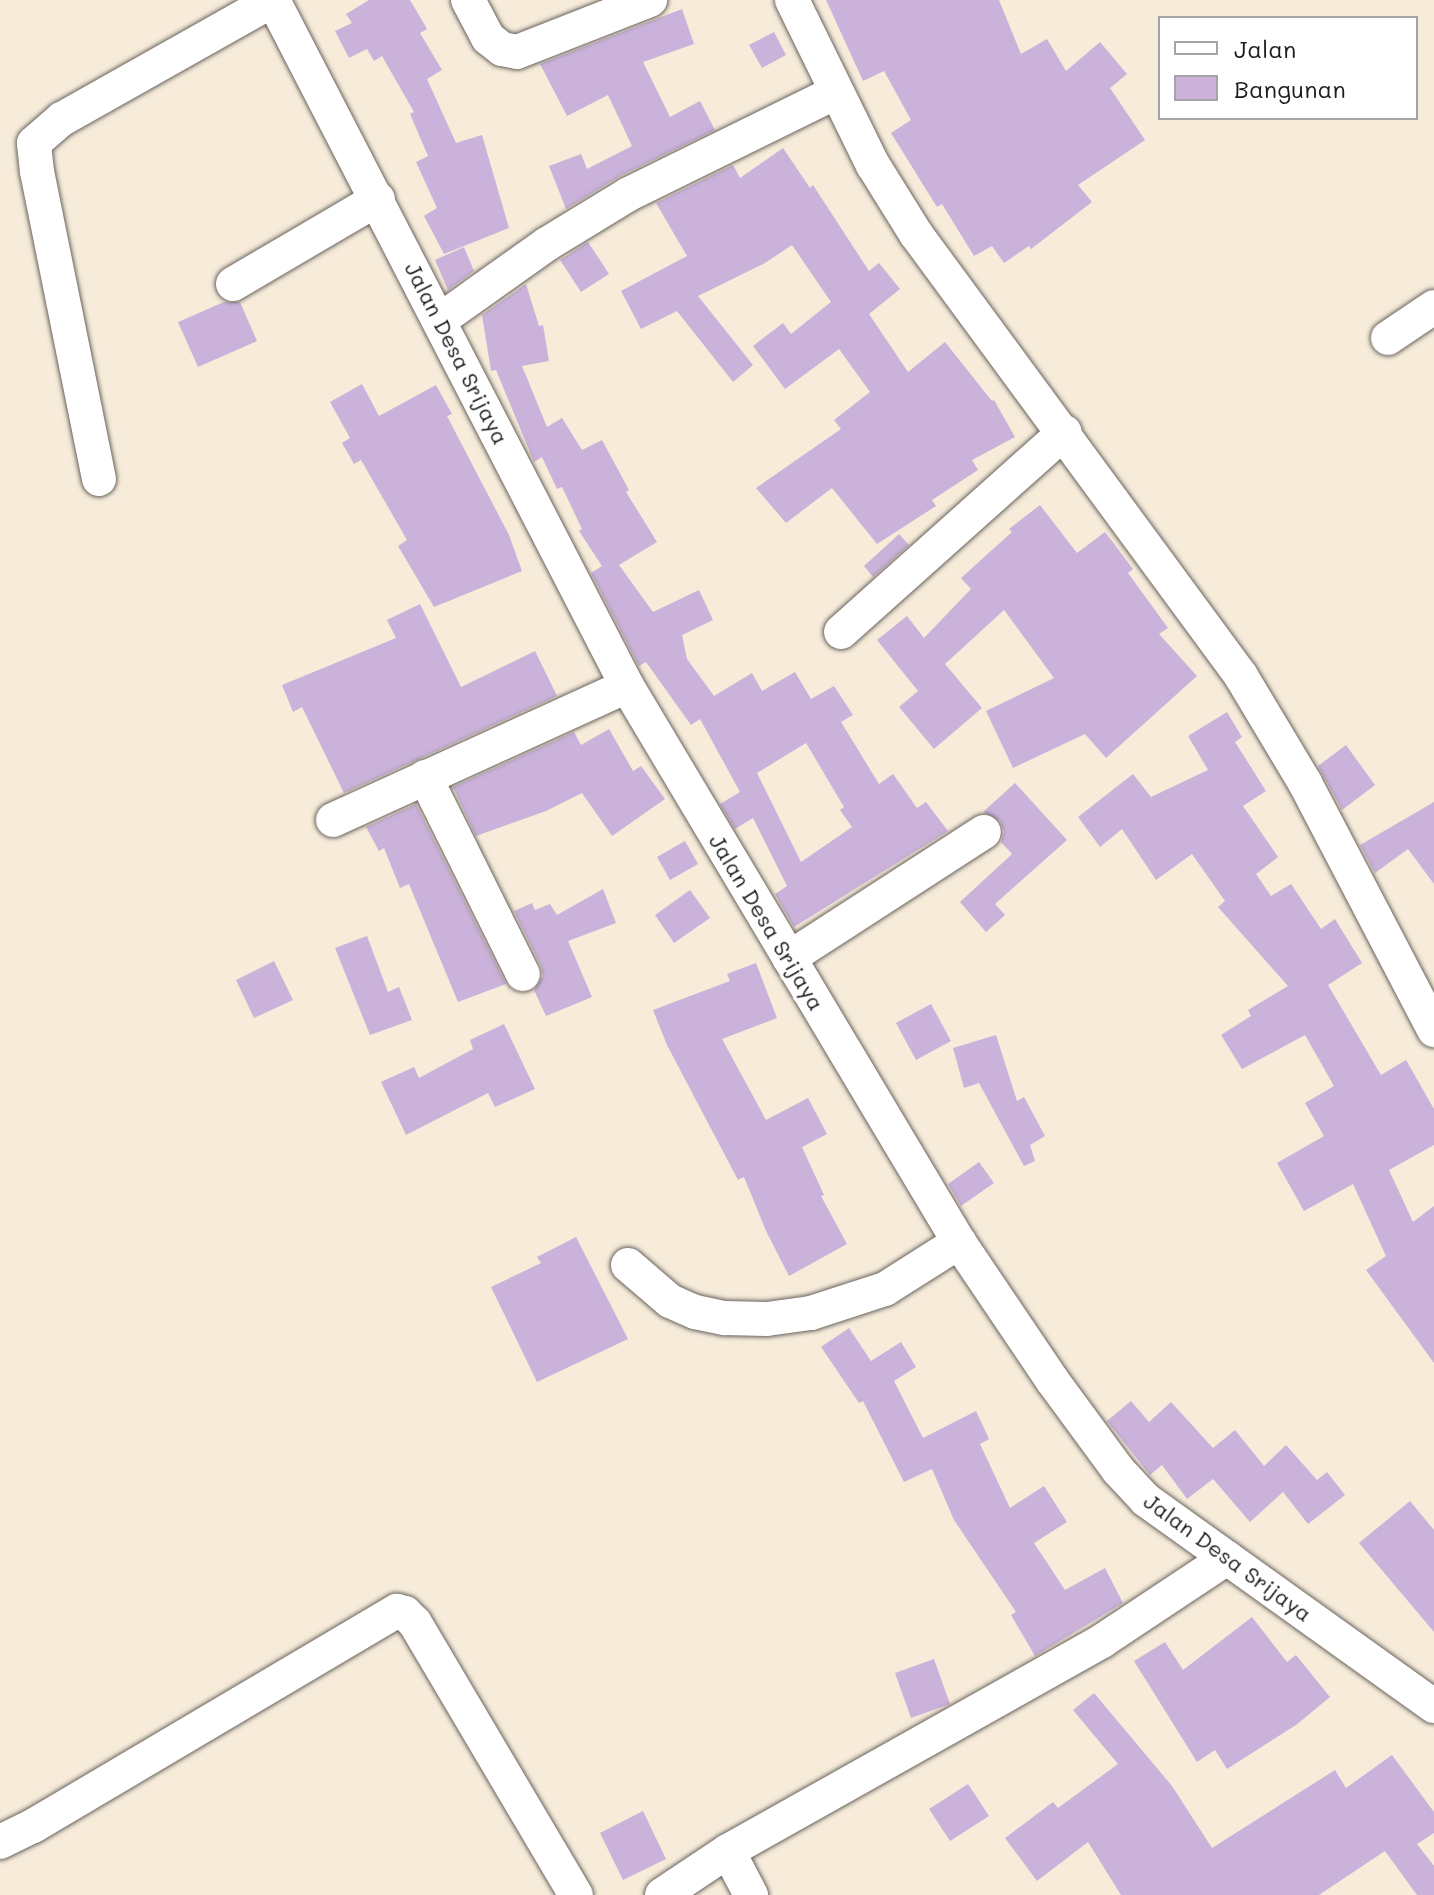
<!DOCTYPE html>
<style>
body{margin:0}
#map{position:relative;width:1434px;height:1895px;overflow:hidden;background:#f7ebda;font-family:Mali,sans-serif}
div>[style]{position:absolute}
.building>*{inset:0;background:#cbb2da}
.roads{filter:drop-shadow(0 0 2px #69645e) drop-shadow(0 0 2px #69645e)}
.minor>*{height:34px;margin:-17px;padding:0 17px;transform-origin:17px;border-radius:17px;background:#fff}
span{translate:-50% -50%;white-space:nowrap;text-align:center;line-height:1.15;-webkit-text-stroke:7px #fff;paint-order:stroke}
.street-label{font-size:22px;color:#1c1c1c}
.legend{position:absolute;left:1158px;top:16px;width:260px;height:104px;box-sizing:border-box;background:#fff;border:2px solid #a4a4a4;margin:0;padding:10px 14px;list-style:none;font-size:24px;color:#1c1c1c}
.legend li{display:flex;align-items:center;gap:16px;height:40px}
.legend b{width:40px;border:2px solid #a4a4a4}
</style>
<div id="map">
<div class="building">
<div style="clip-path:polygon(369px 0,410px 0,427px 29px,420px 33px,442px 70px,427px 79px,456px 143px,482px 135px,509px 228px,444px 254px,424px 216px,437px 208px,416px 162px,428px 156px,410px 114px,414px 112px,382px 56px,374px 61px,367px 49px,349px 58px,335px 31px,352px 23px,346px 14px)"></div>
<div style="clip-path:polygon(826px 0,999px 0,1021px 54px,1047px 39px,1066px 71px,1100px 42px,1127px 74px,1110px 88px,1145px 140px,1078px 185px,1092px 202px,1031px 249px,1029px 246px,1004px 263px,992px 246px,974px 256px,942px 204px,937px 207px,891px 133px,911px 120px,884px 71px,863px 81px)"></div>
<div style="clip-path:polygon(682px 9px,694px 44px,643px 62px,670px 117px,700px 101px,715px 130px,620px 176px,566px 209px,549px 166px,581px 154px,587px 169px,632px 146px,608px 95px,567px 116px,540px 64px)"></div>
<div style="clip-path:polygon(774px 32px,786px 55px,762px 68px,749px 45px)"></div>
<div style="clip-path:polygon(783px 148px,810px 188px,813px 185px,869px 271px,879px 263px,900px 289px,869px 314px,908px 372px,945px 342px,992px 401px,994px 400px,1015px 437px,972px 460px,978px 470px,932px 500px,936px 506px,877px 544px,832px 488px,786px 523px,756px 488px,841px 429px,834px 420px,870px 392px,839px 349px,785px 389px,753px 346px,783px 323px,791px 334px,831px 302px,792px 245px,765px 263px,698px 296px,753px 365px,733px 382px,677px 311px,641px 329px,621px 291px,687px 256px,656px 203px,733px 165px,740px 178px)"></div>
<div style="clip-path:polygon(588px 242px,609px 274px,581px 292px,560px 260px)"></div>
<div style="clip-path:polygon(464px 247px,474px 271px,448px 290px,435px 260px)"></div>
<div style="clip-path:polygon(evenodd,526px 284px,539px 326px,543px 325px,549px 361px,522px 366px,547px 427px,562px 418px,582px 450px,602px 440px,629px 490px,626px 492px,657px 542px,619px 565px,653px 612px,699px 590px,713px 620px,682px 635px,687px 659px,714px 696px,752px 673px,762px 691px,795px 672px,811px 699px,834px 686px,853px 715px,841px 722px,879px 784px,893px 774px,917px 808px,926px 802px,948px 831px,794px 927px,775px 894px,787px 886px,753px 818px,735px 829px,720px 804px,740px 792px,700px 719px,691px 725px,646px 662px,639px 666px,591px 573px,602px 566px,579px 531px,582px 529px,562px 487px,557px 489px,542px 457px,534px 462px,496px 370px,491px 371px,482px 315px,526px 284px,806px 743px,844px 807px,840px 810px,852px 827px,801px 862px,757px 773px,806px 743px)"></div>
<div style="clip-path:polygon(224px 302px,240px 302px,257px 341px,198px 367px,178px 322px)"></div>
<div style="clip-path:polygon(362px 384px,379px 416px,436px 385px,452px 414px,447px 416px,509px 535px,522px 571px,434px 607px,398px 546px,407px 540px,361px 460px,354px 464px,342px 443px,350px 438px,330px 402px)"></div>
<div style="clip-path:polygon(1040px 505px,1077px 553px,1105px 532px,1133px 569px,1128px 573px,1168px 628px,1159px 634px,1197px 676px,1106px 758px,1085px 734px,1013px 768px,986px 711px,1054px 678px,1004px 610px,945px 664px,982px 708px,934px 749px,899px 707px,918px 691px,877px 640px,907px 616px,924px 638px,971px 589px,961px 578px,1012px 532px,1009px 529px)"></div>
<div style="clip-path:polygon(899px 534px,909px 545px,873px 577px,864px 566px)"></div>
<div style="clip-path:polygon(420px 604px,461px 687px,535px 651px,557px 696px,344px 793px,302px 707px,293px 712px,282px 685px,396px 638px,387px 620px)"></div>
<div style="clip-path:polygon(1227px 712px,1242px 737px,1235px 742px,1266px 791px,1243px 806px,1278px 857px,1256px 874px,1271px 896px,1291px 884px,1321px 929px,1335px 919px,1362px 963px,1328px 985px,1381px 1075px,1406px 1060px,1434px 1109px,1434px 1145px,1389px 1170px,1413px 1222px,1434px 1206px,1434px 1363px,1366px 1270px,1386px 1256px,1353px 1184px,1304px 1211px,1277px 1163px,1324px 1136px,1305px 1103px,1334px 1086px,1305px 1035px,1242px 1069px,1221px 1035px,1251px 1016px,1248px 1010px,1288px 986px,1218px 907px,1225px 901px,1192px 854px,1156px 880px,1122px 829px,1100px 847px,1078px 817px,1133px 774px,1151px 797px,1208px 770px,1188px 736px)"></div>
<div style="clip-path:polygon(609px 729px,633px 771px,641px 766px,665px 799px,612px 836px,582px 793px,546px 811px,476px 836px,453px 787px,574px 732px,581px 745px)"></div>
<div style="clip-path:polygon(1346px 745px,1375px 785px,1342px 810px,1318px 766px)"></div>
<div style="clip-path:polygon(1015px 783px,1067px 840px,995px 904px,1005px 915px,986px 932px,960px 902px,1012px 854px,1001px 842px,1004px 832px,1000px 821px,983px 812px)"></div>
<div style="clip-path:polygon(1434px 802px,1434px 884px,1408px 849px,1375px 873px,1360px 845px)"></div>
<div style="clip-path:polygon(416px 804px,506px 984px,458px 1002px,409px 884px,400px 888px,384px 848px,379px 851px,366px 827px)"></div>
<div style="clip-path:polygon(685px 841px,698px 864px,670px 880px,657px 857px)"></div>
<div style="clip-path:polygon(603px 889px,616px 923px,568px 941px,592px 997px,546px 1016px,534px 990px,543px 976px,541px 966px,514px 911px,532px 903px,535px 910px,550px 904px,557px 915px)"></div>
<div style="clip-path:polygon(690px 890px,710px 918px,674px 943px,655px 915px)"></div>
<div style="clip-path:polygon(367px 936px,388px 992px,399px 987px,412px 1020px,370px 1035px,335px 948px)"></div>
<div style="clip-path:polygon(274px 961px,293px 1000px,254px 1018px,236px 980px)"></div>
<div style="clip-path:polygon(756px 963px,777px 1018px,722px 1039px,766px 1120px,808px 1098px,827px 1134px,802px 1147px,824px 1195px,821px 1196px,847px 1244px,789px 1276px,766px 1231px,744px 1177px,738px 1180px,667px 1045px,653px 1010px,730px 981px,727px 974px)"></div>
<div style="clip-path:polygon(931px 1004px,951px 1041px,916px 1060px,896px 1023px)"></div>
<div style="clip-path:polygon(504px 1024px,535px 1089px,495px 1107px,488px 1093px,406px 1135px,381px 1082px,414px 1067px,419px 1078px,473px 1049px,470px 1040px)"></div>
<div style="clip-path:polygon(996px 1035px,1017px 1101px,1024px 1097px,1045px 1136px,1030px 1145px,1035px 1161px,1024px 1166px,979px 1083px,964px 1088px,953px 1048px)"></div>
<div style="clip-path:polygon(979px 1162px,994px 1183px,961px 1206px,948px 1184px)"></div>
<div style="clip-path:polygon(576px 1237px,628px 1339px,537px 1382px,491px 1287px,541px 1263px,537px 1257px)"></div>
<div style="clip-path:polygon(849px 1328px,871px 1361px,901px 1342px,916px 1367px,894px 1381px,923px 1438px,976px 1411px,989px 1439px,980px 1444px,1010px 1508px,1044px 1486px,1067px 1522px,1034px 1543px,1065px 1590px,1105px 1568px,1123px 1603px,1035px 1656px,1011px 1615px,1016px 1612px,954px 1520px,932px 1469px,904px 1482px,863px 1401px,859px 1403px,821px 1347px)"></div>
<div style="clip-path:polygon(1131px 1401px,1149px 1422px,1171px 1402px,1213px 1448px,1235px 1430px,1264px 1466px,1286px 1445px,1317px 1480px,1327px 1472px,1345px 1495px,1308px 1524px,1283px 1492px,1250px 1522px,1213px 1479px,1187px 1499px,1162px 1465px,1150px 1475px,1107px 1421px)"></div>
<div style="clip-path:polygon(1410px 1501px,1434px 1530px,1434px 1632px,1359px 1543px)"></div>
<div style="clip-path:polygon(1252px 1617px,1287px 1662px,1296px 1655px,1330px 1697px,1296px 1725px,1227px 1769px,1215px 1750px,1197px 1762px,1134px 1661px,1165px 1642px,1183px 1670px)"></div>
<div style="clip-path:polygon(934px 1659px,950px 1704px,911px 1718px,895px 1673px)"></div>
<div style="clip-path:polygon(1094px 1693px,1172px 1786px,1212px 1848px,1335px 1770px,1346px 1788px,1392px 1755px,1434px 1812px,1434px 1833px,1417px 1844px,1434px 1866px,1434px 1895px,1417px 1895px,1385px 1851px,1319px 1895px,1121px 1895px,1088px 1842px,1037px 1881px,1005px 1838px,1053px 1802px,1058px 1808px,1118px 1764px,1073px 1710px)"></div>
<div style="clip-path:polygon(968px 1784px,989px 1816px,950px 1841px,929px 1809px)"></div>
<div style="clip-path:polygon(643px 1811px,666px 1859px,623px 1880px,600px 1833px)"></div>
</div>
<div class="roads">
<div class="minor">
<div style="left:273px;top:0;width:772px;rotate:62.7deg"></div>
<div style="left:627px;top:686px;width:648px;rotate:59.16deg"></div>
<div style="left:959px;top:1242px;width:166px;rotate:56deg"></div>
<div style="left:1052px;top:1380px;width:112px;rotate:53.7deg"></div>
<div style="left:1118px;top:1470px;width:41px;rotate:47deg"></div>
<div style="left:1146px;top:1500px;width:354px;rotate:35.6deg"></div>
<div style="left:468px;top:0;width:43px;rotate:62.2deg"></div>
<div style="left:488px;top:38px;width:18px;rotate:38deg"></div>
<div style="left:502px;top:49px;width:15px;rotate:11deg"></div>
<div style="left:517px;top:52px;width:143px;rotate:-21.4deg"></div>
<div style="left:792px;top:0;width:184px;rotate:63.9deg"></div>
<div style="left:873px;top:165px;width:81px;rotate:58.1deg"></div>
<div style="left:916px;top:234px;width:549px;rotate:53.67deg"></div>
<div style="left:1241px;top:676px;width:125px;rotate:59.1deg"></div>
<div style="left:1305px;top:783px;width:279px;rotate:62.4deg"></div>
<div style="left:233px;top:284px;width:168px;rotate:-30.4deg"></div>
<div style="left:440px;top:320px;width:131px;rotate:-35.4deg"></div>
<div style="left:547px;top:244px;width:96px;rotate:-31.4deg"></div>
<div style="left:629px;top:194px;width:231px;rotate:-26.2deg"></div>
<div style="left:1388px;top:338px;width:55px;rotate:-34deg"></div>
<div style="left:99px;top:479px;width:313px;rotate:-101.4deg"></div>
<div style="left:37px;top:172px;width:29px;rotate:-96deg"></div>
<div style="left:34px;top:143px;width:37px;rotate:-41deg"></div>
<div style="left:62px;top:119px;width:242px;rotate:-29.4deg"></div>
<div style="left:841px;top:632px;width:300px;rotate:-41.8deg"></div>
<div style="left:425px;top:777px;width:220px;rotate:63.6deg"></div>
<div style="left:333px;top:820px;width:323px;rotate:-24.5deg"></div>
<div style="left:789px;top:958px;width:232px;rotate:-32.9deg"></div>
<div style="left:628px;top:1265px;width:55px;rotate:40.6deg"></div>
<div style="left:670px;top:1301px;width:27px;rotate:24deg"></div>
<div style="left:695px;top:1312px;width:30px;rotate:12deg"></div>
<div style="left:724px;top:1318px;width:43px;rotate:1.3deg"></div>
<div style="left:767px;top:1319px;width:44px;rotate:-7.8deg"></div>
<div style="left:811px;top:1313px;width:78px;rotate:-18deg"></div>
<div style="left:885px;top:1289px;width:88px;rotate:-32.4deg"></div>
<div style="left:0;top:1842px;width:37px;rotate:-26deg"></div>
<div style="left:33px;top:1826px;width:423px;rotate:-30.6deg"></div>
<div style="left:397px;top:1611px;width:8px;rotate:14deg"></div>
<div style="left:405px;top:1613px;width:14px;rotate:45deg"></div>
<div style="left:415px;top:1623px;width:316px;rotate:59.4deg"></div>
<div style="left:728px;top:1851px;width:50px;rotate:62.4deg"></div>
<div style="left:662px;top:1895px;width:79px;rotate:-33.7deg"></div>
<div style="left:728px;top:1851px;width:429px;rotate:-29.3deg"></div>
<div style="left:1102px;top:1641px;width:150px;rotate:-33.6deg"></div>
</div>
</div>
<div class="street-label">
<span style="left:457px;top:353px;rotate:63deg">Jalan Desa Srijaya</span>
<span style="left:767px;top:922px;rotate:59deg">Jalan Desa Srijaya</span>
<span style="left:1228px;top:1557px;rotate:36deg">Jalan Desa Srijaya</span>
</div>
<ul class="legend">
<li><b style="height:10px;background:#fff"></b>Jalan</li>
<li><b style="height:22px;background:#cbb2da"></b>Bangunan</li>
</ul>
</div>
